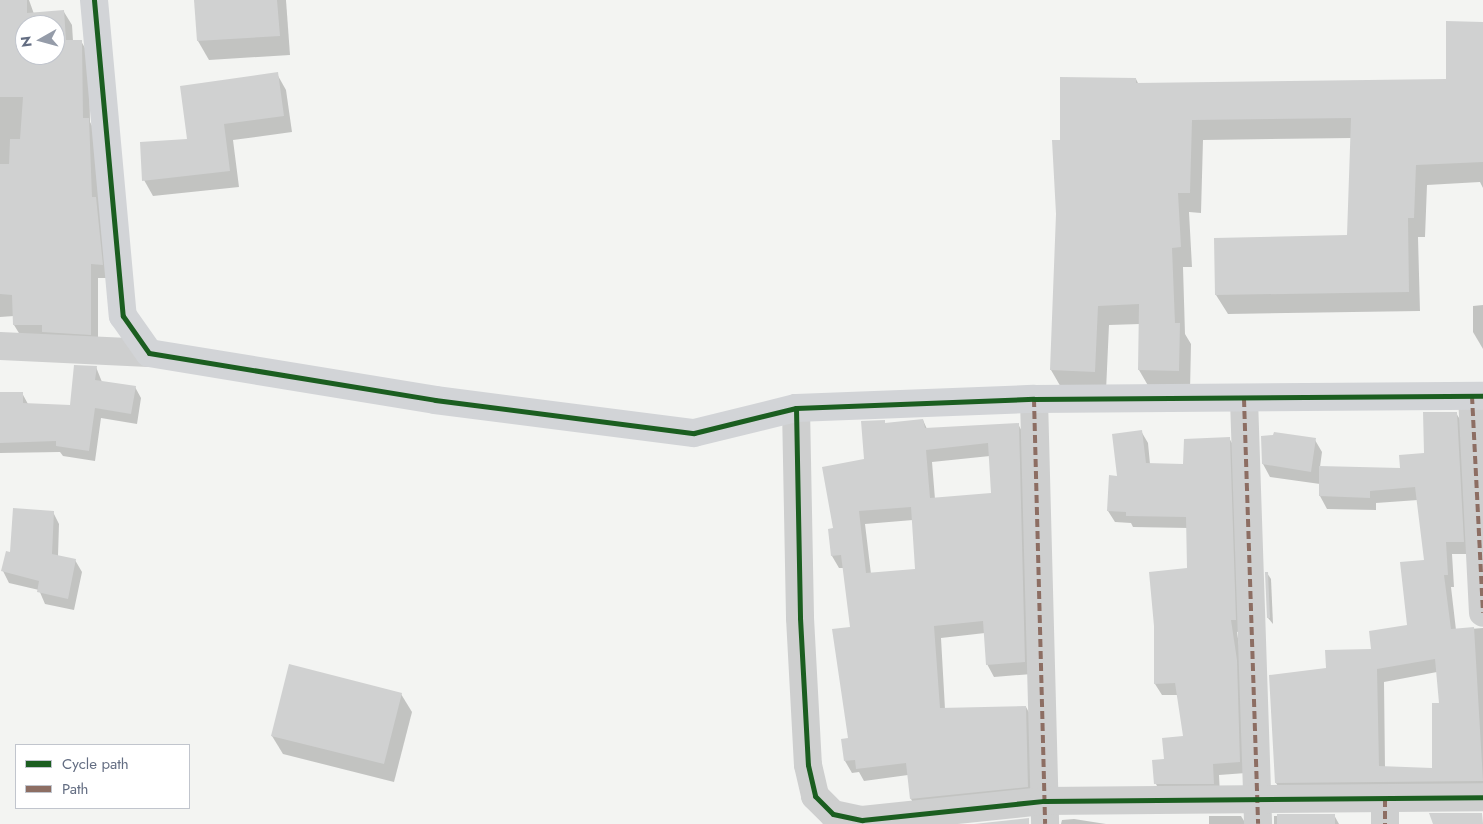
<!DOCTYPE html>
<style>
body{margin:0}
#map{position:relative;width:1483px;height:824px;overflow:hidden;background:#f3f4f2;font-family:Jost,sans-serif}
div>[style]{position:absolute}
.shadow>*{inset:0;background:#0003}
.building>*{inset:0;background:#d0d1d1}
.street>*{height:28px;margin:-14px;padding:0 14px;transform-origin:14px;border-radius:14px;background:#cecfcf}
.secondary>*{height:28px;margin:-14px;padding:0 14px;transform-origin:14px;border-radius:14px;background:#d2d4d7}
.quiet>*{height:4px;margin-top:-2px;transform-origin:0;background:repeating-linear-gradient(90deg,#8d6e63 0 8px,transparent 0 12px)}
.cycleway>*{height:5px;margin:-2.5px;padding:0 2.5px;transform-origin:2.5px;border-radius:2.5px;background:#1b5e20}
span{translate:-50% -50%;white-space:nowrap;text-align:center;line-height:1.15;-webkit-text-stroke:5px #fff;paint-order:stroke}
.legend{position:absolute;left:15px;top:744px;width:175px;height:65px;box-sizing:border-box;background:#fff;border:1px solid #c1c5cd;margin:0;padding:6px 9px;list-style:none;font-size:15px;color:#636d82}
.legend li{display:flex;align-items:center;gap:10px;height:25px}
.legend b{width:25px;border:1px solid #c1c5cd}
.north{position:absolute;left:15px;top:15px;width:50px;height:50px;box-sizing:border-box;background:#fff;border:1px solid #c1c5cd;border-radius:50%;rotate:263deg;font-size:14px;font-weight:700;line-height:20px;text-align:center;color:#636d82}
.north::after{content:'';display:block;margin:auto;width:18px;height:22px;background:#959ca9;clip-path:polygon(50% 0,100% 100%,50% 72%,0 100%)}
</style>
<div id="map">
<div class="shadow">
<div style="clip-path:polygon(evenodd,0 0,29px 0,34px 14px,64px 12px,72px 25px,73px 41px,81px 41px,89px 55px,90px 122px,96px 133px,110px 278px,98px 278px,98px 348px,22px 338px,14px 325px,14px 316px,0 317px,0 0,25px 25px,55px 25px,55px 55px,25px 55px,25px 25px)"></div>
<div style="clip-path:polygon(195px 0,286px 0,290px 55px,209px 60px,198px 41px)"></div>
<div style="clip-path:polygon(1483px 23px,1483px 188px,1480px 182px,1427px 185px,1425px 237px,1418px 237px,1420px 311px,1228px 314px,1216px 295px,1348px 236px,1352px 138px,1203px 140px,1201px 213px,1189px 212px,1192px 267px,1183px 267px,1185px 334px,1191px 344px,1190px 391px,1150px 389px,1139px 370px,1140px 324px,1109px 325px,1106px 391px,1062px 389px,1051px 370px,1061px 141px,1136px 79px,1139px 85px,1448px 80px)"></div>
<div style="clip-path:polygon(277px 74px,286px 90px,292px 132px,233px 140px,239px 187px,153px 196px,144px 180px)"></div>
<div style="clip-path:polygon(1483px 305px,1483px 349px,1473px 332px,1473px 306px)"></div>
<div style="clip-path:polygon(96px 367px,102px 382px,135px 387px,141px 398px,137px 424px,101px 418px,95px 461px,63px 456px,60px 452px,0 453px,0 394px,22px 393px,28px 404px,72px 406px)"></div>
<div style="clip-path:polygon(evenodd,1456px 413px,1464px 426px,1470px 554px,1452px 554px,1454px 587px,1451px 587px,1456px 630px,1483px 628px,1483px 794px,1284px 796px,1276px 783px,1327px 669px,1373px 650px,1408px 626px,1425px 562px,1418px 500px,1376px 503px,1376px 510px,1327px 509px,1320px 496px,1320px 484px,1270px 477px,1263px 464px,1315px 440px,1322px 452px,1320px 467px,1401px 469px,1426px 454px,1456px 413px,1437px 672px,1440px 704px,1434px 769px,1385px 767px,1384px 682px,1437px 672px)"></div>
<div style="clip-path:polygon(evenodd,923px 420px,927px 429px,1018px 424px,1025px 437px,1032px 674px,994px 677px,987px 664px,985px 633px,941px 638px,945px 709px,1026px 707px,1033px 720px,1035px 799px,918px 811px,911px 799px,908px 775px,864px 781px,859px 772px,852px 773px,845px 761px,849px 739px,851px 628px,844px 568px,839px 568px,832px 556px,829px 530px,834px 530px,886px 424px,923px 420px,990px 456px,992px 494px,935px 499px,932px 462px,990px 456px,923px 420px,913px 520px,917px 570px,871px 574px,865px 524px,913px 520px)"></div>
<div style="clip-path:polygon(1141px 431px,1148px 443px,1150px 464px,1184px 465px,1229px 438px,1236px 450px,1242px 631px,1237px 632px,1243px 673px,1246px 773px,1219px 775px,1220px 795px,1162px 796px,1156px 784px,1165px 760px,1184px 737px,1178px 695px,1162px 695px,1155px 684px,1189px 569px,1188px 528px,1133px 527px,1131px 523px,1115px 522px,1108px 511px,1118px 477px)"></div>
<div style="clip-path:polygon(53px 512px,59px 524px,58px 556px,75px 560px,82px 572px,74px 610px,45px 604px,39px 590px,9px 583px,3px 571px,12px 554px)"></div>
<div style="clip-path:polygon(1267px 573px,1271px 579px,1273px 624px,1268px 618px)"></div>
<div style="clip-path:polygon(401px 694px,412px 712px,394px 782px,283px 754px,272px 736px)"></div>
<div style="clip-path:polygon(1334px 815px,1339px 824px,1274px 824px,1274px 816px)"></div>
<div style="clip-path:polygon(1209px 816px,1241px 816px,1246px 824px,1209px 824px)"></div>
<div style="clip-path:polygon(1074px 819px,1106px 824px,1061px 824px,1062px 820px)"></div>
</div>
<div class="building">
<div style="clip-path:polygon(evenodd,0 0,27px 0,27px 13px,64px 10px,66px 40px,82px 40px,83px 118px,89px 118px,92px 197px,96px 197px,103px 265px,91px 264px,91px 335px,42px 332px,42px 325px,13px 325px,12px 295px,0 294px,0 164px,9px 164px,10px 139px,20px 139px,23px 97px,0 97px,0 0,25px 25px,55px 25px,55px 55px,25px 55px,25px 25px)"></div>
<div style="clip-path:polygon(194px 0,277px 0,280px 36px,197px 41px)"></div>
<div style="clip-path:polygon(1446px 21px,1483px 22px,1483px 162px,1416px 165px,1414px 218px,1408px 218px,1409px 292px,1215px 295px,1214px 238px,1347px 235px,1351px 118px,1192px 120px,1190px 193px,1178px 193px,1181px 247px,1172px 248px,1175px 323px,1180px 323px,1179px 371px,1138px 370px,1139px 304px,1098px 306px,1095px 372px,1050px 370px,1056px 214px,1052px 140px,1060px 140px,1060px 77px,1136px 78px,1136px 83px,1446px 79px)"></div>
<div style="clip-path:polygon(278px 72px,284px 116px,224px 124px,230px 171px,142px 181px,140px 142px,187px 139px,180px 86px)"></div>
<div style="clip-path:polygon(74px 365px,97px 366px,95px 380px,136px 386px,131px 414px,95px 408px,89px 451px,56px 446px,56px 441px,0 443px,0 392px,23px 392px,23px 403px,70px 405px)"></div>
<div style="clip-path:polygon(evenodd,1423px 412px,1457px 412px,1464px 542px,1446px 542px,1448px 575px,1444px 575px,1451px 629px,1474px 627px,1483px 781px,1275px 783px,1269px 675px,1326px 668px,1325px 650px,1371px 649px,1369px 631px,1407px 625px,1400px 562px,1424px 560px,1415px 487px,1370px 491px,1370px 498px,1319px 496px,1319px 466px,1400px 468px,1399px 455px,1424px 453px,1423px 412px,1435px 659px,1439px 703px,1432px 703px,1432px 768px,1379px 766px,1377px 669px,1435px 659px)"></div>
<div style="clip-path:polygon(evenodd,923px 419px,925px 428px,1019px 423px,1025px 662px,986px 665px,983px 621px,934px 626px,940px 708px,1026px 706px,1028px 787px,910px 799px,906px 763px,856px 769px,855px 760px,844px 761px,841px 739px,848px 738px,832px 629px,850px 627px,841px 555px,831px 556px,828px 529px,833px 528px,822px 467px,864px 459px,861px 421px,885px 420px,885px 423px,923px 419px,988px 443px,991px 493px,930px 498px,926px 450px,988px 443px,923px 419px,911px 507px,915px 569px,866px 573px,859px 511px,911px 507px)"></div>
<div style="clip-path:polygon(1142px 430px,1146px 463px,1183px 464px,1184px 439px,1230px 437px,1236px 620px,1231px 620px,1237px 660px,1240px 762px,1213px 764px,1214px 784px,1154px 784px,1152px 760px,1164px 759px,1162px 738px,1183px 736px,1175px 683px,1154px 684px,1154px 626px,1149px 572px,1187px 568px,1186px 517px,1126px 516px,1126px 512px,1107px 511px,1109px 475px,1117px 476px,1112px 434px)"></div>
<div style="clip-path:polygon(1274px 432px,1316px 438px,1311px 472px,1262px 464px,1261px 436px,1273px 435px)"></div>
<div style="clip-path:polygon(13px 508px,54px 511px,52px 554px,76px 559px,68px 599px,37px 592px,39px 581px,1px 571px,6px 551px,10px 552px)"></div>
<div style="clip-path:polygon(1265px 572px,1268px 572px,1270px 618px,1267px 618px)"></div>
<div style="clip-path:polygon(289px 664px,402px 693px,384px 764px,271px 736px)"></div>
<div style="clip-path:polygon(1429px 813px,1482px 813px,1483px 824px,1433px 824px)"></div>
<div style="clip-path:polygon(1277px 814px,1335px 814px,1335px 824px,1277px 824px)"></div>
<div style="clip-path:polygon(1029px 818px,1029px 824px,974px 824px)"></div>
</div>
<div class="street">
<div style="left:0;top:346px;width:149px;rotate:2.7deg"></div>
<div style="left:1472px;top:396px;width:217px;rotate:87.1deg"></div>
<div style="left:1034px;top:399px;width:425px;rotate:88.5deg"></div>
<div style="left:1244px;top:399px;width:425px;rotate:88.1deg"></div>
<div style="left:796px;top:408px;width:210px;rotate:88.9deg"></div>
<div style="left:800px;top:618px;width:147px;rotate:86.9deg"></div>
<div style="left:808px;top:765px;width:32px;rotate:77deg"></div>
<div style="left:815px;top:796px;width:25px;rotate:45deg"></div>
<div style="left:833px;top:814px;width:30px;rotate:12deg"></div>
<div style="left:862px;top:820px;width:183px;rotate:-6deg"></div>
<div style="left:1044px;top:801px;width:439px;rotate:-0.5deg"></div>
<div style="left:1385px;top:799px;width:25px;rotate:90deg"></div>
</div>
<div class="secondary">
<div style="left:94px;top:0;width:317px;rotate:84.8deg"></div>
<div style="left:123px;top:316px;width:45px;rotate:54.9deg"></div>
<div style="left:149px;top:353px;width:290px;rotate:9.3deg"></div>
<div style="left:435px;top:400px;width:261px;rotate:7.3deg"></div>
<div style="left:694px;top:433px;width:105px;rotate:-13.8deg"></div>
<div style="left:796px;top:408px;width:238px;rotate:-2.2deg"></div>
<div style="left:1034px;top:399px;width:449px;rotate:-0.4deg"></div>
</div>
<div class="quiet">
<div style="left:1472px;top:396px;width:217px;rotate:87.1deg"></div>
<div style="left:1034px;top:399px;width:425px;rotate:88.5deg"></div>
<div style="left:1244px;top:399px;width:425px;rotate:88.1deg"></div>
<div style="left:1385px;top:799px;width:25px;rotate:90deg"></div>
</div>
<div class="cycleway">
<div style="left:94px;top:0;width:317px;rotate:84.8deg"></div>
<div style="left:123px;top:316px;width:45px;rotate:54.9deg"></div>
<div style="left:149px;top:353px;width:290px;rotate:9.3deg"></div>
<div style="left:435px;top:400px;width:261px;rotate:7.3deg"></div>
<div style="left:694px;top:433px;width:105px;rotate:-13.8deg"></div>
<div style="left:796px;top:408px;width:238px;rotate:-2.2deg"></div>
<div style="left:1034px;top:399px;width:449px;rotate:-0.4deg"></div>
<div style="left:796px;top:408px;width:210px;rotate:88.9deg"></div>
<div style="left:800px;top:618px;width:147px;rotate:86.9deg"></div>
<div style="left:808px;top:765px;width:32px;rotate:77deg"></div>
<div style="left:815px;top:796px;width:25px;rotate:45deg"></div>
<div style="left:833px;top:814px;width:30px;rotate:12deg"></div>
<div style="left:862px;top:820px;width:183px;rotate:-6deg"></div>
<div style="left:1044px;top:801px;width:439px;rotate:-0.5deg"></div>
</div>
<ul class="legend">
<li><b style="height:6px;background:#1b5e20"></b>Cycle path</li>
<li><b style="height:6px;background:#8d6e63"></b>Path</li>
</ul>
<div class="north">N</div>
</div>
